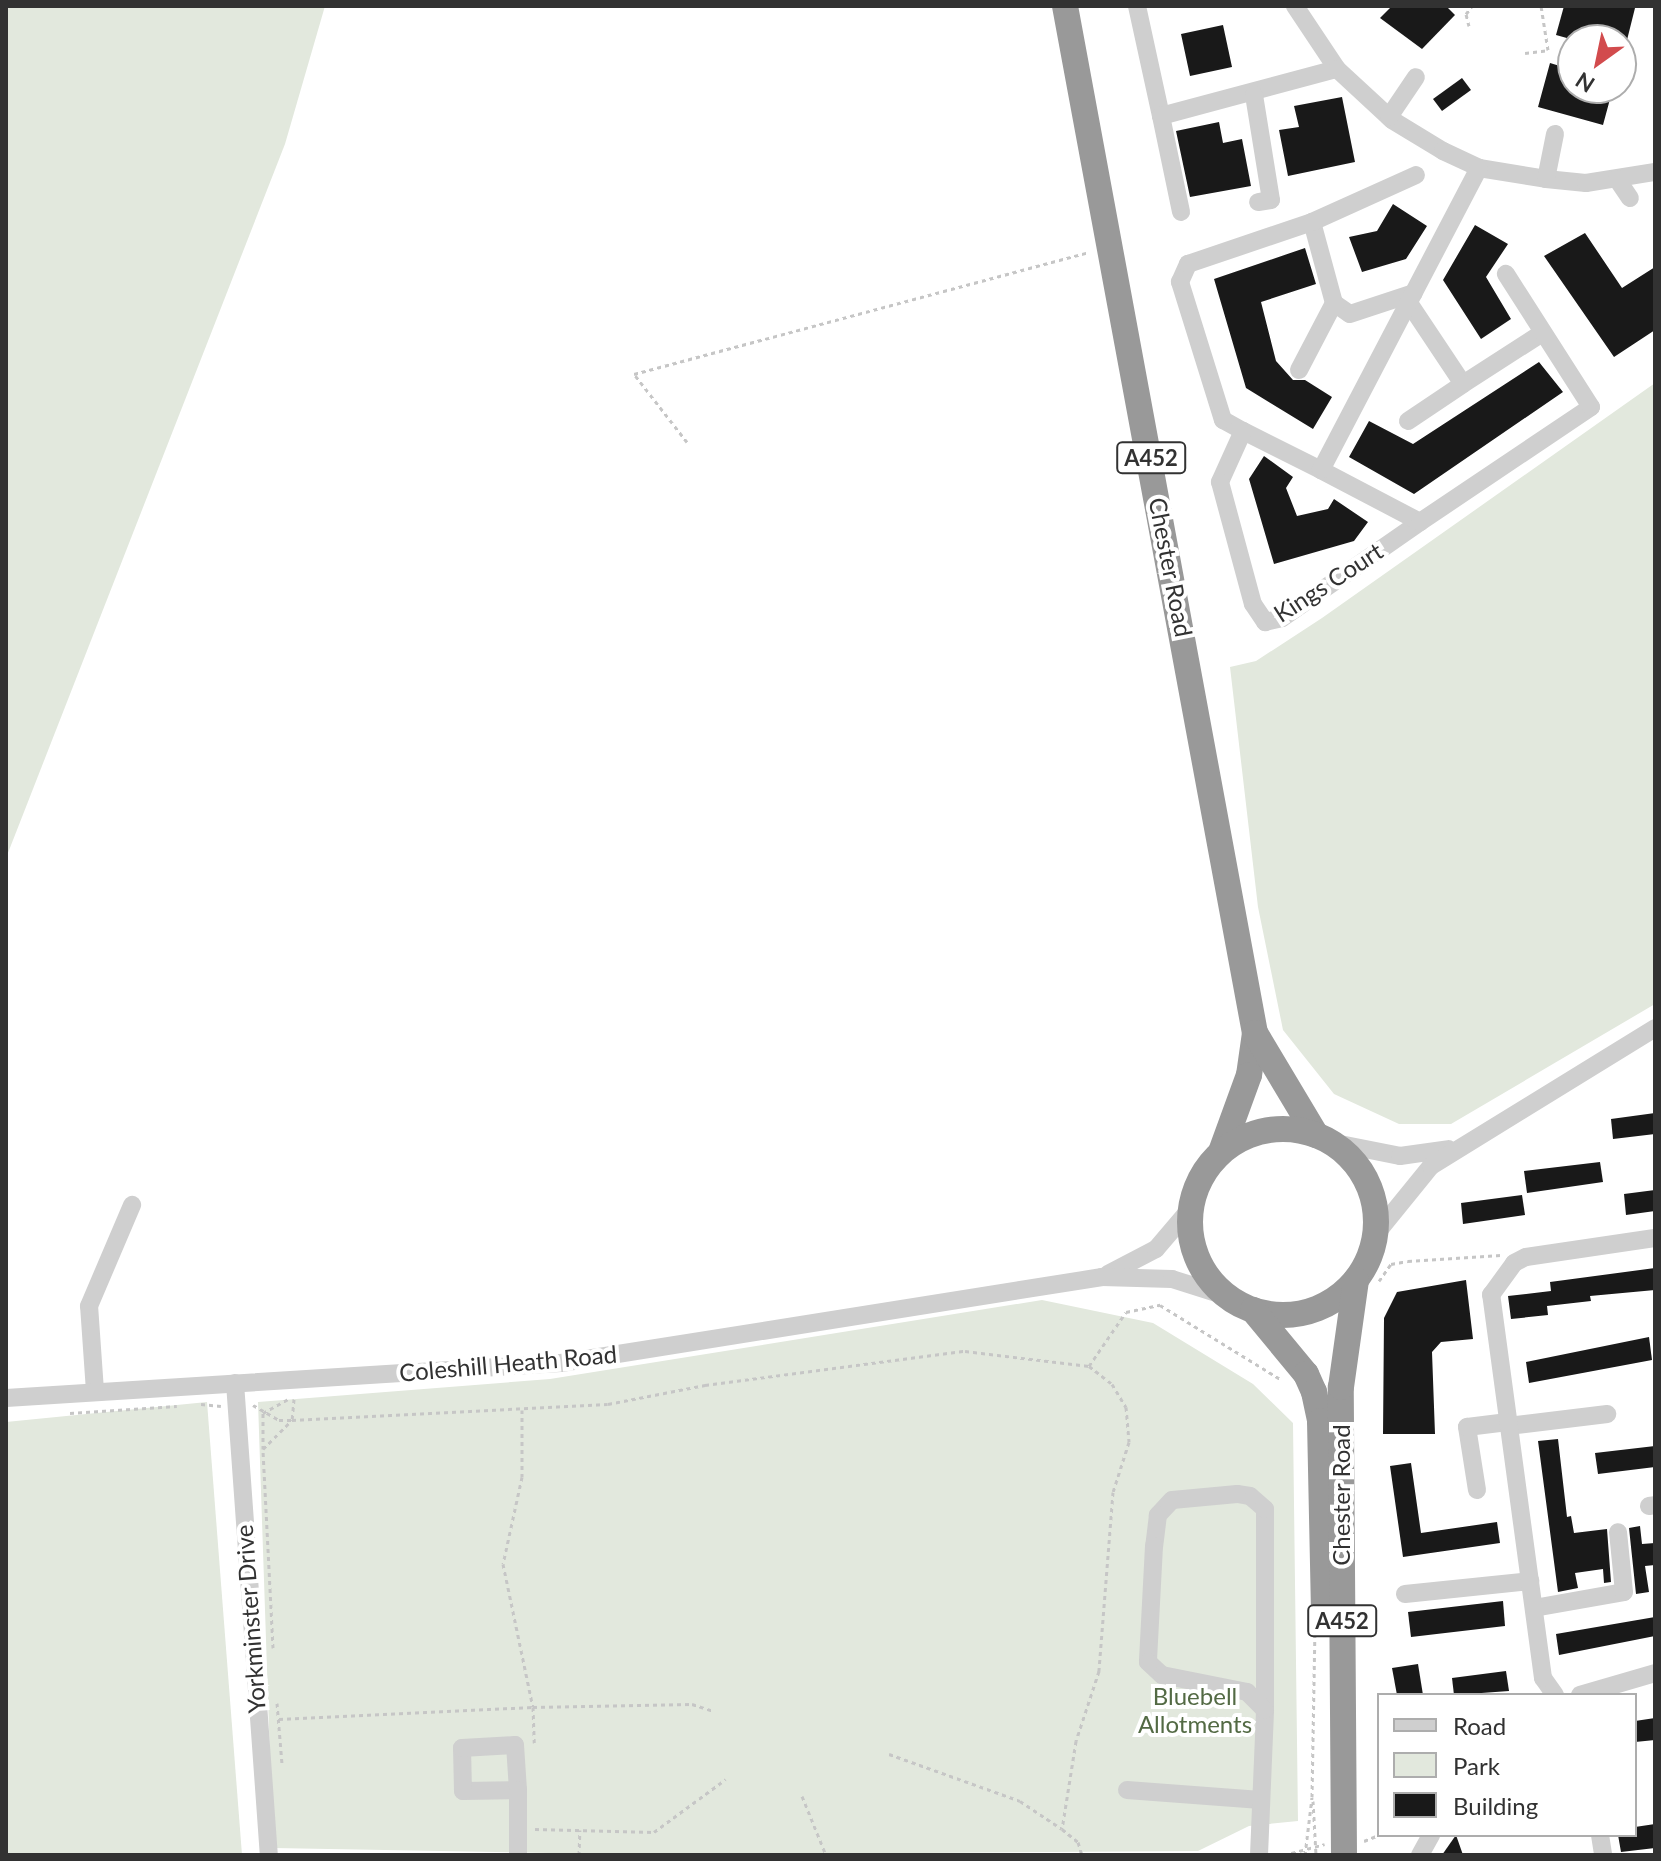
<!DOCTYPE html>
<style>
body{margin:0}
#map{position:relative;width:1661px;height:1861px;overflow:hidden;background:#fff;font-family:Lato,sans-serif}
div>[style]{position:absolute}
.green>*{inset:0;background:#e2e8dd}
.building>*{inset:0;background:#191919}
.path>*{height:3px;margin-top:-1.5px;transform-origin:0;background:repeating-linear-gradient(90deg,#c6c6c6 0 4px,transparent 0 8px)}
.minor>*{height:18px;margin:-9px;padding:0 9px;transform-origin:9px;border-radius:9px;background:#cfcfcf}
.highway>*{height:26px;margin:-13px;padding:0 13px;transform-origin:13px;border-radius:13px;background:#999}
.highway>.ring{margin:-13px;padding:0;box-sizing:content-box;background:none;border:26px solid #999;border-radius:50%}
span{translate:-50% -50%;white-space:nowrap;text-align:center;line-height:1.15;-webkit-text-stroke:8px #fff;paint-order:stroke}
.shield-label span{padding:2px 6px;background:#fff;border:2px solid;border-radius:6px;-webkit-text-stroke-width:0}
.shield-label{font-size:22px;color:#323232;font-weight:700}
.street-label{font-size:24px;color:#323232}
.park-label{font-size:24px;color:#536a44}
.frame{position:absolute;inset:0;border:8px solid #323232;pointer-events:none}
.legend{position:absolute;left:1377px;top:1693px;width:260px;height:144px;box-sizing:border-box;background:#fff;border:2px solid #adadad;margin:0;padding:10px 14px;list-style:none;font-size:24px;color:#323232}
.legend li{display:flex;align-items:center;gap:16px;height:40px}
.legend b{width:40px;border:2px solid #adadad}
.north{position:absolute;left:1557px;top:24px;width:80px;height:80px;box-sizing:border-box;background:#fff;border:2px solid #adadad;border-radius:50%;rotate:213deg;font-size:22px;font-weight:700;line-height:32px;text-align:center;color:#323232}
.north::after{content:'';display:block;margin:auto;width:28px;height:36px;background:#d24b4d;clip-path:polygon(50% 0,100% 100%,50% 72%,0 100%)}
</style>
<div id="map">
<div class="green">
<div style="clip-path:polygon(6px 6px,325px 6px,285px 144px,6px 858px)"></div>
<div style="clip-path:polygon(1655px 383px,1655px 1004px,1451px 1124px,1399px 1124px,1334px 1094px,1283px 1030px,1258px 907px,1230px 667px,1256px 661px,1322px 618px)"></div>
<div style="clip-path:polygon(1042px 1300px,1153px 1323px,1253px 1384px,1293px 1423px,1298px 1821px,1249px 1826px,1198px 1851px,660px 1855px,273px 1848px,258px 1402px,550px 1379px)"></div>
<div style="clip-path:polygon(207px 1402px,242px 1855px,6px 1855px,6px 1422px)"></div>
</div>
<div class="building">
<div style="clip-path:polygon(1392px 6px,1446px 6px,1455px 15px,1422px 49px,1380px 18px)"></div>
<div style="clip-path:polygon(1564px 6px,1627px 6px,1635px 8px,1627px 40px,1574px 40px,1556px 35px)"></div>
<div style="clip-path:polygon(1223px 25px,1232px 67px,1190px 76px,1181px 34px)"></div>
<div style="clip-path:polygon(1550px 63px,1573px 70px,1573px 88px,1613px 88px,1603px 125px,1538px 107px)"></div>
<div style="clip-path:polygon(1462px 78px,1471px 90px,1442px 111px,1433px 99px)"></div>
<div style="clip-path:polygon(1342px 97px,1355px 162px,1288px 176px,1279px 130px,1299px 127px,1294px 106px)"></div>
<div style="clip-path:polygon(1219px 122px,1223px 143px,1242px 139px,1251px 186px,1190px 197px,1176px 131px)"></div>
<div style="clip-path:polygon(1393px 204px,1427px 226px,1406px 259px,1362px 272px,1349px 237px,1377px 231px)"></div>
<div style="clip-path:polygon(1475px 225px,1508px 244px,1486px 277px,1511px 319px,1481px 339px,1443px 280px)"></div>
<div style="clip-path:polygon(1585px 233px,1622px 288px,1655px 267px,1655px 330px,1614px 357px,1544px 256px)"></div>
<div style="clip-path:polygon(1305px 248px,1316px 284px,1261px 302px,1276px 361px,1293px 380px,1305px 380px,1332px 397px,1313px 429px,1246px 388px,1214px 279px)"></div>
<div style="clip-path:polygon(1539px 362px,1563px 392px,1414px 494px,1349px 457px,1369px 421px,1413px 444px)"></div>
<div style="clip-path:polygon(1264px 456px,1293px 477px,1286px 488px,1297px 516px,1328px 509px,1334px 499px,1368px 522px,1354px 541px,1274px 564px,1249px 479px)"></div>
<div style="clip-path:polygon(1655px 1113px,1655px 1134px,1613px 1139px,1611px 1119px)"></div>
<div style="clip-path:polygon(1600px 1162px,1603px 1182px,1527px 1193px,1524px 1171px)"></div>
<div style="clip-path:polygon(1655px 1190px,1655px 1211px,1626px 1215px,1624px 1194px)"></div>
<div style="clip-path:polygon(1522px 1195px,1525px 1215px,1463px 1224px,1461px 1203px)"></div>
<div style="clip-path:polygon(1655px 1268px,1655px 1290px,1590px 1296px,1591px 1301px,1547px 1306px,1548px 1315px,1511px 1319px,1508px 1296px,1551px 1291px,1550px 1282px)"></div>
<div style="clip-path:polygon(1466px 1280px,1473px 1339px,1441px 1342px,1432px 1352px,1435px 1434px,1383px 1434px,1384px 1318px,1397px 1292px)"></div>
<div style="clip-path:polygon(1649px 1337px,1652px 1360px,1529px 1383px,1526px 1362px)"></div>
<div style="clip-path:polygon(1558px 1439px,1567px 1517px,1571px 1516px,1574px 1533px,1607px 1529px,1611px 1582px,1604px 1583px,1603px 1569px,1575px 1573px,1578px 1588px,1558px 1592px,1538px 1441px)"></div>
<div style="clip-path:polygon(1655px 1446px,1655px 1467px,1598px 1474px,1595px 1453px)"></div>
<div style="clip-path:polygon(1411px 1463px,1421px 1533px,1497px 1522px,1500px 1543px,1403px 1557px,1390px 1466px)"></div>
<div style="clip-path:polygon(1640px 1526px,1642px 1544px,1655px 1543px,1655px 1565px,1645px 1566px,1649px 1592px,1636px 1594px,1629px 1528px)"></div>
<div style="clip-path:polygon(1503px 1601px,1505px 1626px,1411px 1637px,1408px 1612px)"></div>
<div style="clip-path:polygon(1655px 1617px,1655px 1636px,1559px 1655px,1556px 1634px)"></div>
<div style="clip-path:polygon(1418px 1664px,1423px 1695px,1397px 1695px,1392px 1668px)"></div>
<div style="clip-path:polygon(1506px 1671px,1509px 1691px,1454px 1695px,1452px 1678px)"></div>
<div style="clip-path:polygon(1655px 1718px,1655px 1740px,1635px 1742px,1635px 1721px)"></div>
<div style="clip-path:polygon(1655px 1824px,1655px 1848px,1621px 1852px,1618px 1835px,1635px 1835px,1635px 1827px)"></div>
<div style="clip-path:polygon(1456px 1835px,1463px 1855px,1442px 1855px)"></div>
</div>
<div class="path">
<div style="left:1469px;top:26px;width:12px;rotate:-104deg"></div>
<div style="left:1466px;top:14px;width:10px;rotate:-53deg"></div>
<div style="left:1525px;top:53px;width:23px;rotate:-7deg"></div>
<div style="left:1548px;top:50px;width:45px;rotate:-99deg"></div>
<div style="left:687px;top:442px;width:86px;rotate:-127.9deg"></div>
<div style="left:634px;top:374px;width:470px;rotate:-15deg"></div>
<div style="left:1379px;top:1281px;width:21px;rotate:-55deg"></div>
<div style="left:1391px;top:1264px;width:17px;rotate:-10deg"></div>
<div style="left:1408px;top:1261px;width:93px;rotate:-3.7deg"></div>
<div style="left:1089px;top:1366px;width:65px;rotate:-55.6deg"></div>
<div style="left:1126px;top:1312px;width:35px;rotate:-12deg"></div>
<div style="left:1160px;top:1305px;width:143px;rotate:31.6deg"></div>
<div style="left:294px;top:1399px;width:21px;rotate:95deg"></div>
<div style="left:292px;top:1420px;width:316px;rotate:-2.9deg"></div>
<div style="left:608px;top:1404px;width:99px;rotate:-11.1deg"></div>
<div style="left:705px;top:1385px;width:262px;rotate:-7.5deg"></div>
<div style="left:965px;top:1351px;width:125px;rotate:6.9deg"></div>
<div style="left:1089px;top:1366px;width:29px;rotate:38deg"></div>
<div style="left:1112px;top:1384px;width:27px;rotate:59deg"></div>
<div style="left:1126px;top:1407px;width:35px;rotate:85deg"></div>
<div style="left:1129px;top:1442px;width:52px;rotate:107.7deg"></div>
<div style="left:1113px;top:1492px;width:180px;rotate:94.5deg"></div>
<div style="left:1099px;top:1671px;width:74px;rotate:108.2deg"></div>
<div style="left:1076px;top:1741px;width:89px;rotate:99deg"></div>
<div style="left:1062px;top:1829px;width:21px;rotate:39deg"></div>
<div style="left:1078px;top:1842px;width:14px;rotate:73deg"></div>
<div style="left:201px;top:1404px;width:20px;rotate:6deg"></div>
<div style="left:253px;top:1405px;width:30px;rotate:30deg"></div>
<div style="left:279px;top:1420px;width:13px"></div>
<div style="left:522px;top:1410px;width:67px;rotate:90deg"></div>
<div style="left:522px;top:1477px;width:89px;rotate:102.3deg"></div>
<div style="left:503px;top:1564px;width:146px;rotate:78.2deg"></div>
<div style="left:533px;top:1707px;width:159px;rotate:-1.1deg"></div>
<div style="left:692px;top:1704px;width:23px;rotate:18deg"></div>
<div style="left:70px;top:1413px;width:107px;rotate:-3.7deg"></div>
<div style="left:263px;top:1449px;width:36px;rotate:-90deg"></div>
<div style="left:263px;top:1413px;width:29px;rotate:-29deg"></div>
<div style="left:273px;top:1648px;width:199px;rotate:-92.9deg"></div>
<div style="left:263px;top:1449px;width:41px;rotate:-45deg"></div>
<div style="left:277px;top:1703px;width:61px;rotate:85.3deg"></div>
<div style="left:279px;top:1719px;width:254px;rotate:-2.7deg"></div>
<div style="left:533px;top:1707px;width:36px;rotate:88deg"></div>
<div style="left:889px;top:1754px;width:139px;rotate:19.7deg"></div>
<div style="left:1020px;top:1801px;width:50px;rotate:33.7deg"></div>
<div style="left:802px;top:1796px;width:64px;rotate:67.9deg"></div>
<div style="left:1313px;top:1801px;width:54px;rotate:86.8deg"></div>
<div style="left:535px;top:1829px;width:119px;rotate:1.4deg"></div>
<div style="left:654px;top:1832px;width:89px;rotate:-36.4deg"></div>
<div style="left:1364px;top:1841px;width:16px;rotate:-22deg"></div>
<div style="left:579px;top:1855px;width:25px;rotate:-88deg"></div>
<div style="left:1284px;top:1855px;width:42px;rotate:-15deg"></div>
<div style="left:1305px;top:1855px;width:58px;rotate:-83.1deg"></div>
<div style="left:1312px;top:1797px;width:172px;rotate:-89deg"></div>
</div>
<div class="minor">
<div style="left:1137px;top:6px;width:113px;rotate:77.7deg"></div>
<div style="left:1161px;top:116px;width:182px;rotate:-15deg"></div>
<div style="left:1295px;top:6px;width:76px;rotate:56.3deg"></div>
<div style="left:1337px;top:69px;width:75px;rotate:42.8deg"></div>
<div style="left:1392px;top:120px;width:60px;rotate:31.3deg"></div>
<div style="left:1443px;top:151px;width:40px;rotate:25deg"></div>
<div style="left:1479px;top:168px;width:68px;rotate:9.3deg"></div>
<div style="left:1546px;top:179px;width:40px;rotate:5.7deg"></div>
<div style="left:1586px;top:183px;width:70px;rotate:-9.1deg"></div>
<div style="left:1254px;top:95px;width:106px;rotate:80.8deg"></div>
<div style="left:1271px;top:200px;width:13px;rotate:171deg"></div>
<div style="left:1161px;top:116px;width:98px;rotate:78.2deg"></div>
<div style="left:1389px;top:117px;width:48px;rotate:-56deg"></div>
<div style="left:1546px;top:179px;width:46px;rotate:-78.7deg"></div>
<div style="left:1617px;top:179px;width:23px;rotate:56deg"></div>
<div style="left:1312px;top:222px;width:84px;rotate:74.8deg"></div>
<div style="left:1334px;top:303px;width:19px;rotate:35deg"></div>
<div style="left:1350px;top:314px;width:67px;rotate:-18.2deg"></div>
<div style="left:1409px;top:303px;width:97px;rotate:56.3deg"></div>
<div style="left:1463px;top:384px;width:94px;rotate:-32.8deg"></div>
<div style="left:1299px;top:370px;width:76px;rotate:-62.4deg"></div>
<div style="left:1408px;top:421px;width:66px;rotate:-33.9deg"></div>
<div style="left:1243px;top:431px;width:23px;rotate:-151deg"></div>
<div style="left:1223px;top:420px;width:145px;rotate:-107.3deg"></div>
<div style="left:1180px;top:282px;width:20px;rotate:-66deg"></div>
<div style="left:1188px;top:264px;width:131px;rotate:-18.7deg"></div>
<div style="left:1312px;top:222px;width:114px;rotate:-24.3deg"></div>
<div style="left:1321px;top:470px;width:87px;rotate:-153.4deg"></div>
<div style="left:1243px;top:431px;width:56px;rotate:114.3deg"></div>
<div style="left:1220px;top:482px;width:126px;rotate:74.9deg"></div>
<div style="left:1253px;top:604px;width:22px;rotate:56deg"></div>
<div style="left:1265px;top:622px;width:17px;rotate:-13deg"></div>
<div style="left:1282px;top:618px;width:168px;rotate:-34.8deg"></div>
<div style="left:1420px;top:522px;width:112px;rotate:-152.3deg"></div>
<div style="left:1321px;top:470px;width:341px;rotate:-62.4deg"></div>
<div style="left:1420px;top:522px;width:206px;rotate:-33.9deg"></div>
<div style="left:1591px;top:407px;width:158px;rotate:-122.6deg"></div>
<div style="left:1330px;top:1142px;width:71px;rotate:11.3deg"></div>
<div style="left:1400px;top:1156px;width:49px;rotate:-8.1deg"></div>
<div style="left:1375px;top:1235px;width:89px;rotate:-50.9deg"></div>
<div style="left:1431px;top:1166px;width:263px;rotate:-31.6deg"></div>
<div style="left:1108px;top:1274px;width:54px;rotate:-27.5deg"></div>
<div style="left:1156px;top:1249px;width:54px;rotate:-49.5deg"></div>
<div style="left:235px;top:1383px;width:473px;rotate:85.9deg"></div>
<div style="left:95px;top:1391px;width:85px;rotate:-94deg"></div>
<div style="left:89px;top:1306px;width:110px;rotate:-66.9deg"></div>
<div style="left:6px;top:1398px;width:556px;rotate:-3.61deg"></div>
<div style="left:561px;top:1363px;width:548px;rotate:-9.03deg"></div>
<div style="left:1102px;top:1277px;width:70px;rotate:1.6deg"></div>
<div style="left:1172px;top:1279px;width:57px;rotate:17.5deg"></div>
<div style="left:1508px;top:1426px;width:100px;rotate:-6.9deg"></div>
<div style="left:1477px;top:1490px;width:64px;rotate:-99deg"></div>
<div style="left:1467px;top:1427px;width:41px;rotate:-7deg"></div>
<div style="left:1649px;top:1506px;width:6px;rotate:-9deg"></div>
<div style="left:1405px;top:1594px;width:126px;rotate:-5.9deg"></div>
<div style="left:1534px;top:1608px;width:91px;rotate:-10.1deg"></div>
<div style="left:1624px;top:1592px;width:60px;rotate:-95.7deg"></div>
<div style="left:1555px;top:1695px;width:21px;rotate:-125deg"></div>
<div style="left:1543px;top:1678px;width:387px;rotate:-97.7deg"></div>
<div style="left:1491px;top:1295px;width:39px;rotate:-54deg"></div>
<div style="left:1514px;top:1263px;width:13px;rotate:-27deg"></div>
<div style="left:1526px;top:1257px;width:130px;rotate:-8.4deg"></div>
<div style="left:1580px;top:1695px;width:78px;rotate:-16.3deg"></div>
<div style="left:518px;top:1790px;width:55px;rotate:179deg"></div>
<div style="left:463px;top:1791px;width:43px;rotate:-91.3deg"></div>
<div style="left:462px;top:1748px;width:53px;rotate:-3.2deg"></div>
<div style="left:515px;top:1745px;width:45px;rotate:86.2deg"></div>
<div style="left:518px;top:1790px;width:65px;rotate:90deg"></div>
<div style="left:1127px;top:1790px;width:134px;rotate:4.3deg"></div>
<div style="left:1600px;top:1835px;width:20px;rotate:81deg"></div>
<div style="left:1259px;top:1855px;width:145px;rotate:-87.6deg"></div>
<div style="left:1265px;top:1710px;width:201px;rotate:-90deg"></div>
<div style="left:1265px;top:1509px;width:20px;rotate:-139deg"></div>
<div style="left:1250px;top:1496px;width:13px;rotate:-171deg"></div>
<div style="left:1237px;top:1494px;width:65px;rotate:174.7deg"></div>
<div style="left:1172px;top:1500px;width:21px;rotate:133deg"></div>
<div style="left:1158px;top:1515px;width:31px;rotate:97deg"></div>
<div style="left:1154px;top:1546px;width:116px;rotate:93deg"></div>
<div style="left:1148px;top:1662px;width:19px;rotate:43deg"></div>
<div style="left:1162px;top:1675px;width:87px;rotate:11.3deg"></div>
<div style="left:1247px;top:1692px;width:25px;rotate:45deg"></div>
<div style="left:1420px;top:1855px;width:23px;rotate:-61deg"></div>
</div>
<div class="highway">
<div style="left:1065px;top:6px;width:1044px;rotate:79.52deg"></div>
<div style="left:1255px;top:1033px;width:42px;rotate:98.1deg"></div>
<div style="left:1249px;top:1075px;width:82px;rotate:110deg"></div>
<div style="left:1255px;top:1033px;width:119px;rotate:59.1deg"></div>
<div class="ring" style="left:1190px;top:1129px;width:160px;height:160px"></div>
<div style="left:1253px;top:1310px;width:83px;rotate:50.4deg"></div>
<div style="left:1306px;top:1374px;width:20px;rotate:66deg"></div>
<div style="left:1314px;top:1392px;width:30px;rotate:78deg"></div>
<div style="left:1320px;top:1421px;width:184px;rotate:88.8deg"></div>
<div style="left:1344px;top:1855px;width:468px;rotate:-90.4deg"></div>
<div style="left:1341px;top:1387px;width:108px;rotate:-82deg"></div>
</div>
<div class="shield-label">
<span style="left:1151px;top:458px">A452</span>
<span style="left:1342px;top:1621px">A452</span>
</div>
<div class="street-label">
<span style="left:1171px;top:567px;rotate:79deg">Chester Road</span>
<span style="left:1328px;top:582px;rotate:-33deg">Kings Court</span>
<span style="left:508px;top:1363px;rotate:-5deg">Coleshill Heath Road</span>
<span style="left:1341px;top:1495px;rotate:-90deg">Chester Road</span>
<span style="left:250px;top:1619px;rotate:-94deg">Yorkminster Drive</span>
</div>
<div class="park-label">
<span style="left:1195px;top:1710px">Bluebell<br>Allotments</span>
</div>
<div class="frame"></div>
<ul class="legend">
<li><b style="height:10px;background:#cfcfcf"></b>Road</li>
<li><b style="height:22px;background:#e2e8dd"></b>Park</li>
<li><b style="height:22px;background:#191919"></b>Building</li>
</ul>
<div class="north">N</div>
</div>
